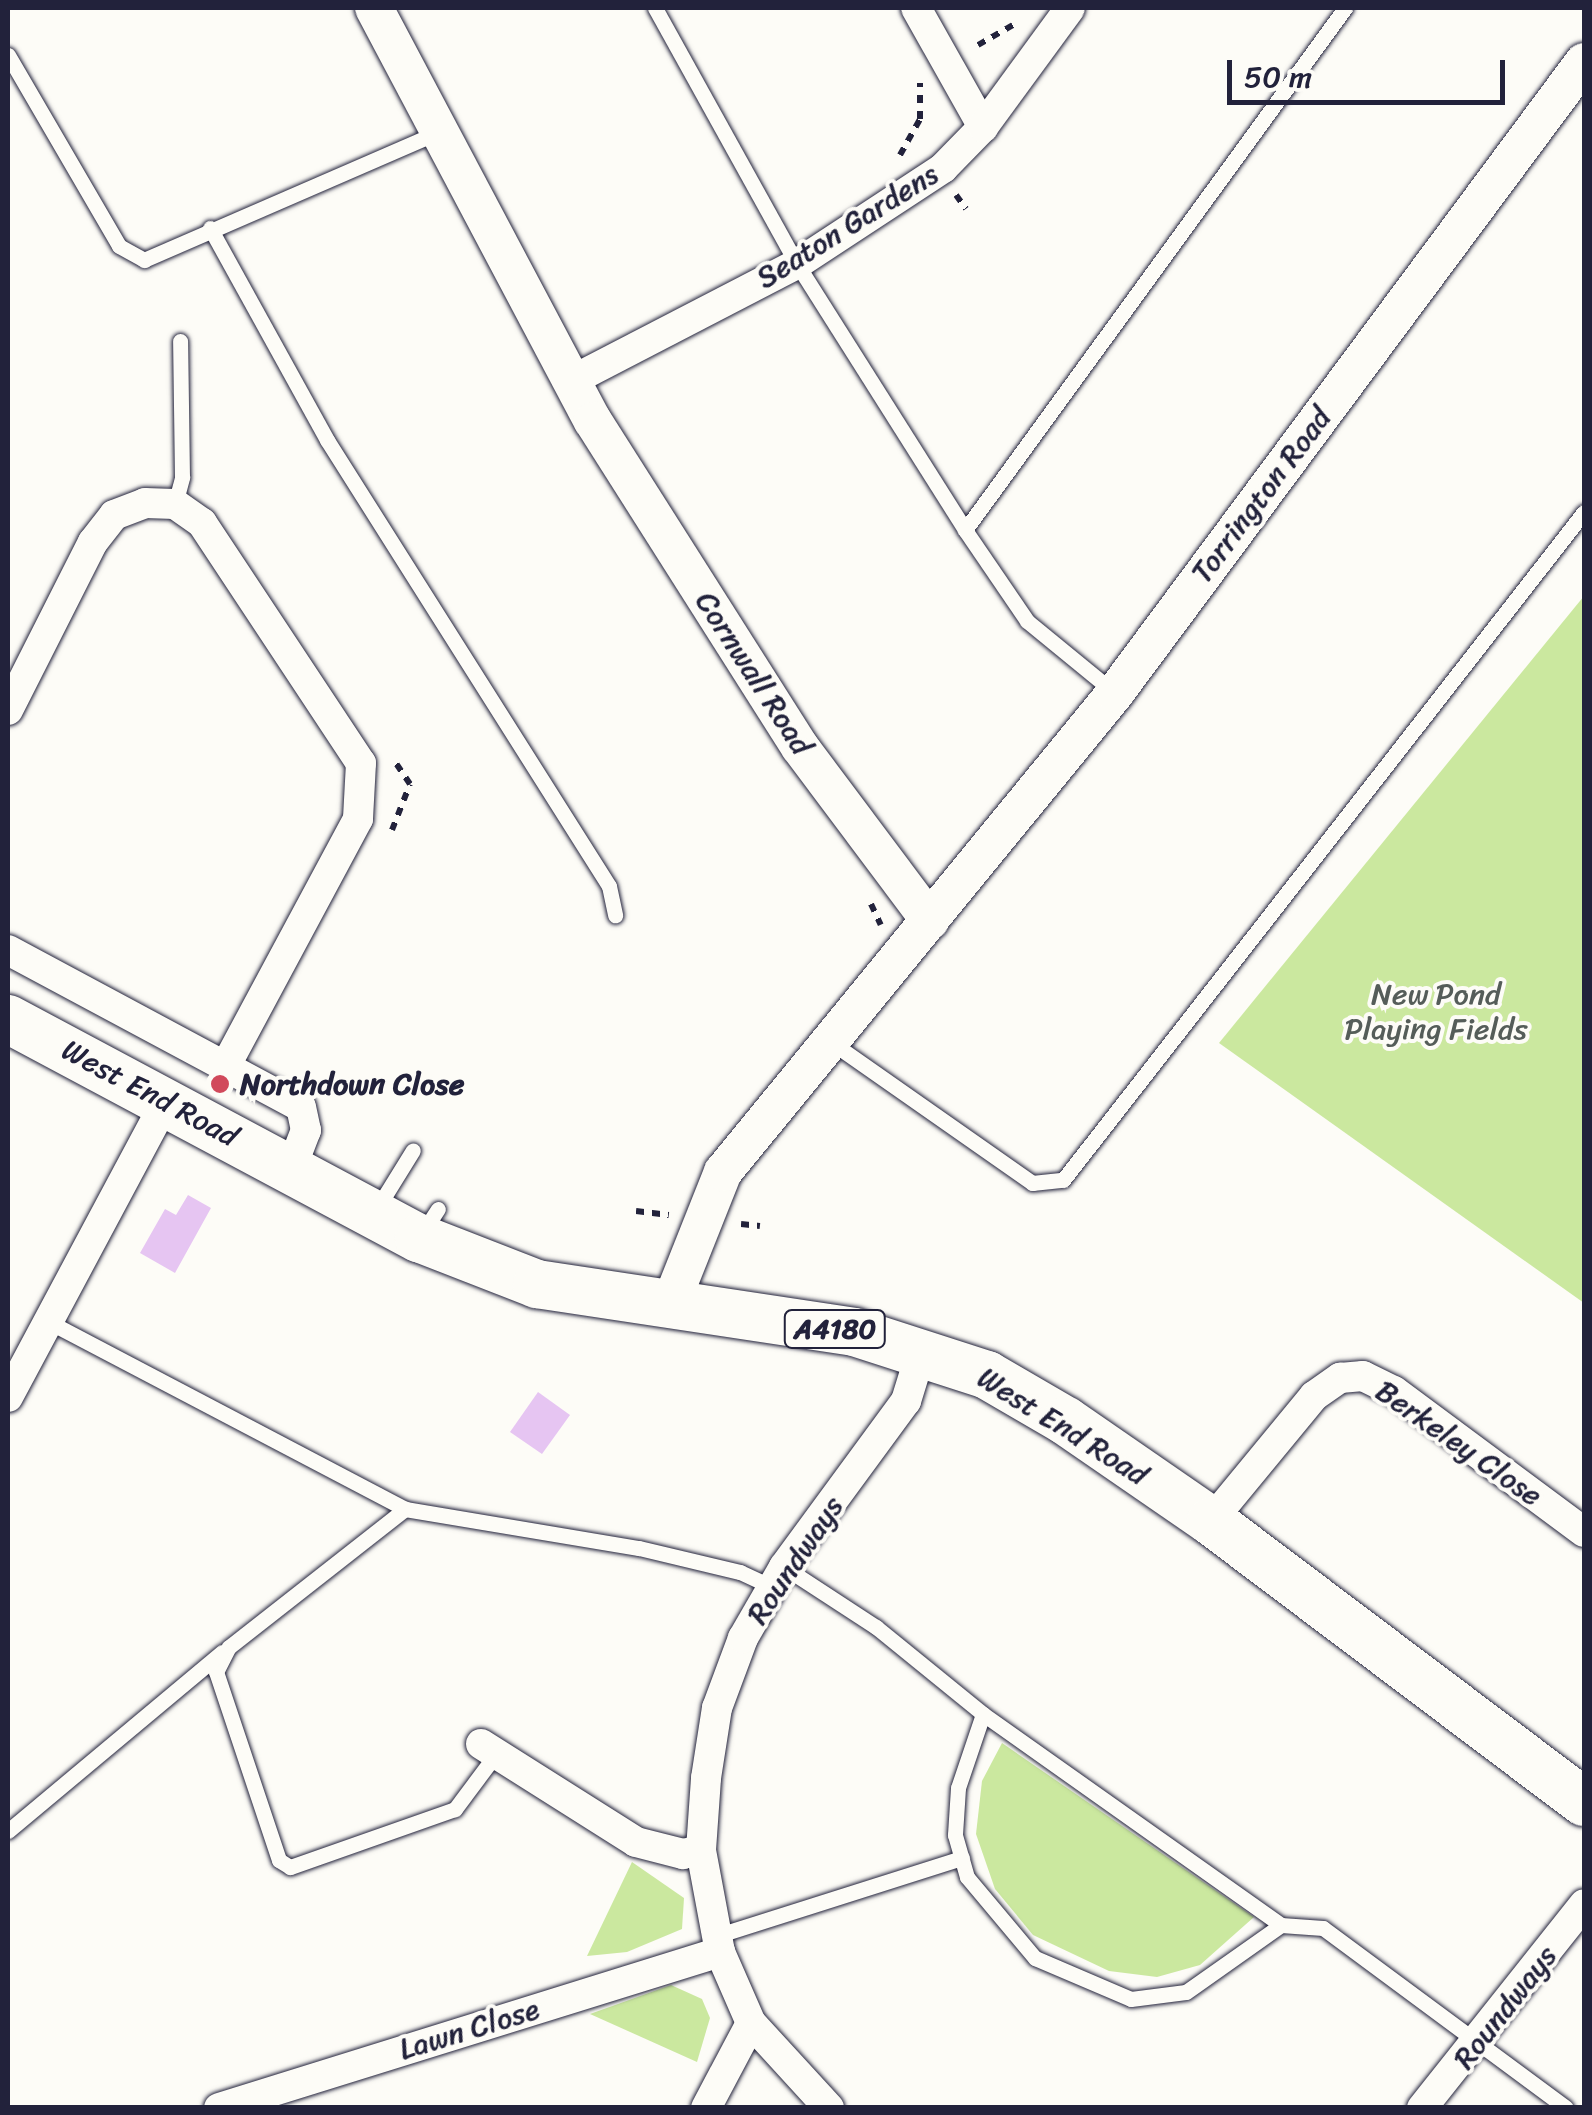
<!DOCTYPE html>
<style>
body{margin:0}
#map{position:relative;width:1592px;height:2115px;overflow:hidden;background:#fdfcf7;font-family:Sriracha,sans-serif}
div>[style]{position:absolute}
.green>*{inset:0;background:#cbe89f}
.building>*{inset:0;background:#e6c5f2}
.path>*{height:6px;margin-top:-3px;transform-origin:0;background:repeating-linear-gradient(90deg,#22223b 0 8px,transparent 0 16px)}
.roads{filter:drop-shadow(0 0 2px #22223b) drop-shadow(0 0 2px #22223b)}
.service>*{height:15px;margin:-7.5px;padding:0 7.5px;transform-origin:7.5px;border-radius:7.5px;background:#fdfcf7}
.minor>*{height:30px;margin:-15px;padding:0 15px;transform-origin:15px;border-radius:15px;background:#fdfcf7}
.tertiary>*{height:38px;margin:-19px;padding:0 19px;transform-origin:19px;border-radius:19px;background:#fdfcf7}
.primary>*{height:48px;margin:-24px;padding:0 24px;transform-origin:24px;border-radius:24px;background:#fdfcf7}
.dots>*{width:28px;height:28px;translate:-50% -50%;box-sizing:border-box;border:5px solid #fdfcf7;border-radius:50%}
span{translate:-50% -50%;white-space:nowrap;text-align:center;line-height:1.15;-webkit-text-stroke:8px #fdfcf7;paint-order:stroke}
.shield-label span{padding:2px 8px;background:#fdfcf7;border:2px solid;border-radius:8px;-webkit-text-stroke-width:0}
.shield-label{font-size:28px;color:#22223b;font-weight:700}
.street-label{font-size:30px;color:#22223b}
.park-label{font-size:30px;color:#555d59}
.poi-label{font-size:30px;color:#22223b;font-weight:700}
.left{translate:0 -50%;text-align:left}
.frame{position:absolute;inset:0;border:10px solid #22223b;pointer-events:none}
.scale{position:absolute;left:1227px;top:60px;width:278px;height:45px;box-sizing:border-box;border:5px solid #22223b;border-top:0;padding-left:12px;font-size:30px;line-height:35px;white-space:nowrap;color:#22223b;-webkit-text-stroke:8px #fdfcf7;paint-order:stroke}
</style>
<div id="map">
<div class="green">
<div style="clip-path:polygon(1584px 596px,1584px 1303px,1219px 1043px)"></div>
<div style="clip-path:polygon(1002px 1743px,1254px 1917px,1200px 1965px,1157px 1977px,1109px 1971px,1033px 1935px,995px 1889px,976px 1834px,982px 1781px)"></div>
<div style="clip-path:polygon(632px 1862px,684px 1898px,682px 1929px,627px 1952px,587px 1956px)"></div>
<div style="clip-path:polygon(671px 1985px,702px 1999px,710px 2018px,697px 2062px,590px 2014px)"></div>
</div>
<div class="building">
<div style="clip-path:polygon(188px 1195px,211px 1208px,175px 1273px,140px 1253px,165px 1209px,176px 1215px)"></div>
<div style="clip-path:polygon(538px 1392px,570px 1415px,542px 1454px,510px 1432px)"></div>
</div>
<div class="path">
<div style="left:978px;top:45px;width:40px;rotate:-29.7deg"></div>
<div style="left:900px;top:155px;width:41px;rotate:-60.9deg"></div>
<div style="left:920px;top:119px;width:36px;rotate:-90deg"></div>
<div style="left:956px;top:195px;width:17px;rotate:54deg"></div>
<div style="left:392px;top:830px;width:49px;rotate:-68.6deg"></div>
<div style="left:410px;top:784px;width:29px;rotate:-124deg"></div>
<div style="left:871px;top:904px;width:23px;rotate:65deg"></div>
<div style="left:636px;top:1211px;width:33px;rotate:7deg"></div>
<div style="left:741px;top:1224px;width:19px;rotate:6deg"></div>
</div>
<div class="roads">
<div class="service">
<div style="left:655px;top:8px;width:293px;rotate:61deg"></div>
<div style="left:797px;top:264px;width:315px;rotate:57.7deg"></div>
<div style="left:965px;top:530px;width:110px;rotate:55.7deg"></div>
<div style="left:1027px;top:621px;width:114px;rotate:39.3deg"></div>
<div style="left:8px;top:55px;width:221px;rotate:59.8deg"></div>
<div style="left:119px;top:246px;width:29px;rotate:29deg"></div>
<div style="left:144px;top:260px;width:321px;rotate:-23.5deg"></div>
<div style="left:210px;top:228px;width:242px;rotate:61.1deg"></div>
<div style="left:327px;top:440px;width:528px;rotate:57.7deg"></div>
<div style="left:609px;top:886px;width:30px;rotate:78deg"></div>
<div style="left:175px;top:504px;width:28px;rotate:-75deg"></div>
<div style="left:182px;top:477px;width:136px;rotate:-90.8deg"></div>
<div style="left:965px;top:530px;width:646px;rotate:-53.95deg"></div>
<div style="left:831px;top:1042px;width:246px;rotate:35deg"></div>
<div style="left:1032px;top:1183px;width:31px;rotate:-6deg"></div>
<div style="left:1063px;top:1180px;width:847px;rotate:-52.05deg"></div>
<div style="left:376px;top:1210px;width:70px;rotate:-58.3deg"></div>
<div style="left:421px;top:1235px;width:31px;rotate:-57deg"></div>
<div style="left:51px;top:1323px;width:400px;rotate:27.7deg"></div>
<div style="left:784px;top:1567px;width:110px;rotate:33.1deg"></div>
<div style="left:876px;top:1627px;width:138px;rotate:39.1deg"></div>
<div style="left:983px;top:1714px;width:365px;rotate:35.3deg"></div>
<div style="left:1281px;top:1925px;width:42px;rotate:4.1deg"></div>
<div style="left:1323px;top:1928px;width:302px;rotate:36.5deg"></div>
<div style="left:983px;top:1714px;width:78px;rotate:108.7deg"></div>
<div style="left:958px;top:1788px;width:47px;rotate:93.7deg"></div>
<div style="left:955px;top:1835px;width:44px;rotate:74.1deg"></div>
<div style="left:967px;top:1877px;width:106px;rotate:50deg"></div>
<div style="left:1035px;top:1958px;width:104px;rotate:23.1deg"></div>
<div style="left:1131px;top:1999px;width:55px;rotate:-7.3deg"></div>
<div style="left:1186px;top:1992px;width:116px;rotate:-35.2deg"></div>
<div style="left:496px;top:1754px;width:69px;rotate:126.7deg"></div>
<div style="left:455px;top:1809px;width:175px;rotate:160.6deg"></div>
<div style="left:290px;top:1867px;width:13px;rotate:-148deg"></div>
<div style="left:279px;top:1860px;width:198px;rotate:-108.5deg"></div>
<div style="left:216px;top:1672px;width:28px;rotate:-63deg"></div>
<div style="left:229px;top:1647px;width:224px;rotate:-38.1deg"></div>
<div style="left:405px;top:1509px;width:237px;rotate:9.5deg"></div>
<div style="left:639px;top:1548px;width:104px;rotate:13.4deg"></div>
<div style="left:740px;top:1572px;width:38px;rotate:25deg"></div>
<div style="left:8px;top:1831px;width:279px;rotate:-39.9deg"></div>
<div style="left:716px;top:1936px;width:258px;rotate:-17.6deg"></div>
</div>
<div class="minor">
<div style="left:916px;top:8px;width:137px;rotate:60.6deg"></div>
<div style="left:571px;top:381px;width:254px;rotate:-27.4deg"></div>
<div style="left:797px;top:264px;width:175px;rotate:-33.3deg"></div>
<div style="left:943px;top:168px;width:57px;rotate:-45.7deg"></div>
<div style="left:983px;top:127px;width:147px;rotate:-53.8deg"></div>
<div style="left:8px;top:710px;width:188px;rotate:-63.2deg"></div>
<div style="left:93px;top:542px;width:34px;rotate:-52deg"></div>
<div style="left:114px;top:515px;width:33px;rotate:-21deg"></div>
<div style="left:145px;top:503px;width:30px;rotate:2deg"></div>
<div style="left:175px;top:504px;width:33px;rotate:35deg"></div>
<div style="left:202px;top:523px;width:288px;rotate:56.5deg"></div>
<div style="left:361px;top:763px;width:56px;rotate:93.1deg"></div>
<div style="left:358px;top:819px;width:279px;rotate:118.2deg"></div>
<div style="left:8px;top:950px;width:332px;rotate:28.2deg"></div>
<div style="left:301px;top:1107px;width:24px;rotate:78deg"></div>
<div style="left:306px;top:1130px;width:40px;rotate:111deg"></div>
<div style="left:8px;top:1397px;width:333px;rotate:-61.9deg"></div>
<div style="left:1211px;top:1521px;width:162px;rotate:-50.5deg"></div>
<div style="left:1314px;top:1396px;width:32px;rotate:-35deg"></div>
<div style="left:1340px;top:1378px;width:23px;rotate:-5deg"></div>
<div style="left:1363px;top:1376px;width:34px;rotate:26deg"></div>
<div style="left:1394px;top:1391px;width:237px;rotate:36.6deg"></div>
<div style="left:481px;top:1744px;width:183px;rotate:32.3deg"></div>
<div style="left:636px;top:1842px;width:49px;rotate:14.3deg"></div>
<div style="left:683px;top:1854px;width:18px;rotate:-13deg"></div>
<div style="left:219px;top:2108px;width:525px;rotate:-17.3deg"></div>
<div style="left:706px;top:2108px;width:96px;rotate:-62.1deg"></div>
<div style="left:829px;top:2108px;width:115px;rotate:-132.5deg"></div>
<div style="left:751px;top:2023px;width:77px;rotate:-113.6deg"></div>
<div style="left:720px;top:1952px;width:104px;rotate:-100.6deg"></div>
<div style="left:701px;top:1850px;width:72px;rotate:-86deg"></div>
<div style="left:706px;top:1778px;width:71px;rotate:-81.1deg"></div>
<div style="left:717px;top:1708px;width:75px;rotate:-69.6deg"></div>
<div style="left:743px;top:1638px;width:82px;rotate:-60deg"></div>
<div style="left:784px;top:1567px;width:206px;rotate:-53.7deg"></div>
<div style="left:906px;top:1401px;width:54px;rotate:-72.9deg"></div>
<div style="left:1422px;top:2108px;width:260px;rotate:-51.5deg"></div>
</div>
<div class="tertiary">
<div style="left:374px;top:8px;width:467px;rotate:62.1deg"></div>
<div style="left:593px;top:421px;width:386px;rotate:57.6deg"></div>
<div style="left:800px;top:747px;width:217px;rotate:53.2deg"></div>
<div style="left:672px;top:1300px;width:138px;rotate:-68.3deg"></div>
<div style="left:723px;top:1172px;width:619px;rotate:-50.7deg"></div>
<div style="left:1115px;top:693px;width:786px;rotate:-53.38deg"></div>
</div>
<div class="primary">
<div style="left:8px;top:1019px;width:466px;rotate:28.1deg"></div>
<div style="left:419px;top:1238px;width:127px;rotate:21.3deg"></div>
<div style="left:537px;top:1284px;width:321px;rotate:8.6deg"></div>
<div style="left:854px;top:1332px;width:140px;rotate:17.9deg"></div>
<div style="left:987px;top:1375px;width:91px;rotate:30.2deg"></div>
<div style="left:1066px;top:1421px;width:176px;rotate:34.6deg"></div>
<div style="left:1211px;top:1521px;width:467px;rotate:37deg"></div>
</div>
</div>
<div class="dots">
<div style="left:220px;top:1084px;background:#d1495b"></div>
</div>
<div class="shield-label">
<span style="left:835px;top:1329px">A4180</span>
</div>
<div class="street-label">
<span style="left:847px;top:226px;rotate:-32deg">Seaton Gardens</span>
<span style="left:1261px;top:495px;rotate:-53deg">Torrington Road</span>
<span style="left:754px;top:673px;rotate:57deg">Cornwall Road</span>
<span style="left:150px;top:1093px;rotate:28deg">West End Road</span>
<span style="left:1063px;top:1426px;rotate:32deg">West End Road</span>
<span style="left:1459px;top:1443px;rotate:35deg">Berkeley Close</span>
<span style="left:795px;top:1560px;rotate:-56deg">Roundways</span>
<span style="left:1505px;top:2007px;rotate:-52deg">Roundways</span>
<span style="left:469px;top:2029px;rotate:-17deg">Lawn Close</span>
</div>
<div class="park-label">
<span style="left:1436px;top:1011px">New Pond<br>Playing Fields</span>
</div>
<div class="poi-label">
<span class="left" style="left:240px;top:1084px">Northdown Close</span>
</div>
<div class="frame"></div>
<div class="scale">50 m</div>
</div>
